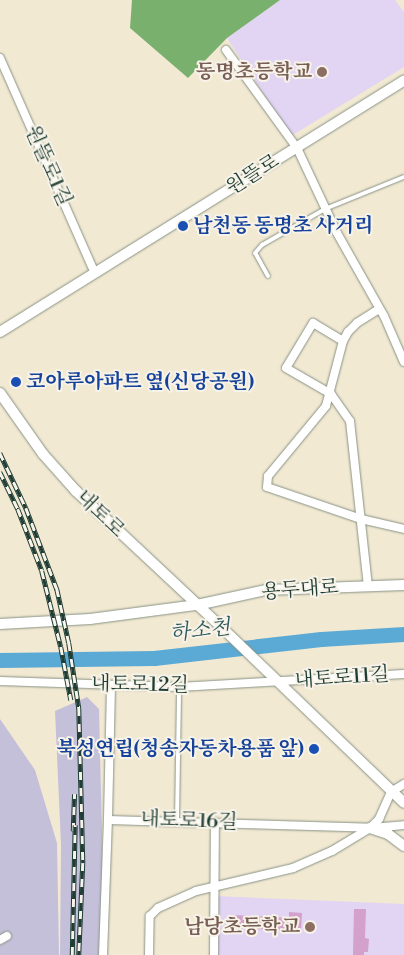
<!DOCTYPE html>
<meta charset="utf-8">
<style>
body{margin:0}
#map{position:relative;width:404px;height:955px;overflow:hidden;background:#f2e9d3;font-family:"Libre Bodoni","Noto Serif KR",serif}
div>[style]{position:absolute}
.built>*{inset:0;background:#e2d4f3}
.industrial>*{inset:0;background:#c5c0da}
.forest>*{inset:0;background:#79b06e}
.river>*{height:15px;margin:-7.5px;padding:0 7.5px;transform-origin:7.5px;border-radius:7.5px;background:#5baad5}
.building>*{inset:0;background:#d3a1cb}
.roads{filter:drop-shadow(0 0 1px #889384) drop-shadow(0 0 1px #889384)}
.service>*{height:4px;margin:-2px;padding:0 2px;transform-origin:2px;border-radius:2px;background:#fff}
.minor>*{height:8px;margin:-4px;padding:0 4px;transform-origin:4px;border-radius:4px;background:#fff}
.tertiary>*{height:10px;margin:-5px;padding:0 5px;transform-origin:5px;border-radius:5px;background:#fff}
.rail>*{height:4.5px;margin-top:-2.25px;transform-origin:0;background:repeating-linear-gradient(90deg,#f7f3e8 0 8px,#1f3d34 0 16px);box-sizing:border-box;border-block:1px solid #1f3d34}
.dots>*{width:14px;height:14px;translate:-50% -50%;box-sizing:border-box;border:2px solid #f7f3e8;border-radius:50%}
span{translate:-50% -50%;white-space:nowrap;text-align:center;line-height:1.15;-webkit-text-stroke:4px #f7f3e8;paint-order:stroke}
.education-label{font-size:20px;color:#785e54;font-weight:700}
.right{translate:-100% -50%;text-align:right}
.street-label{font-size:20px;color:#1f3d34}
.transit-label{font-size:20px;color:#164399;font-weight:700}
.left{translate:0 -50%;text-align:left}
.water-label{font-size:21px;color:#2e585c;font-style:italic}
</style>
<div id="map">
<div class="built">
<div style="clip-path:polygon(280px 0,395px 0,404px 12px,404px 67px,291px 136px,227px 38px)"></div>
<div style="clip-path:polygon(215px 896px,404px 904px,404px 955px,216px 955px)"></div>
</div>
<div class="industrial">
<div style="clip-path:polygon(87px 697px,99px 709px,103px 875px,101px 955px,60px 955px,61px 845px,55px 711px)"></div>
<div style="clip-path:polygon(0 719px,35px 770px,57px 843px,59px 955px,0 955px)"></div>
</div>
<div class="forest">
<div style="clip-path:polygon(132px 0,280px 0,227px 38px,188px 78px,130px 28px)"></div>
</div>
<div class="river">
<div style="left:0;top:660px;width:154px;rotate:-0.7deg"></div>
<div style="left:154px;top:658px;width:168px;rotate:-6.5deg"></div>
<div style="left:321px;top:639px;width:83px;rotate:-3.4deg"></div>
</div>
<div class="building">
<div style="clip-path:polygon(354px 909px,366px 909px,365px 938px,369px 939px,368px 952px,364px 952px,364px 955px,353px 955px)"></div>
<div style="clip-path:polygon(289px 912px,302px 913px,301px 931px,233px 928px,234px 915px,289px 918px)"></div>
</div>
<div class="roads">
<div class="service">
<div style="left:268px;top:276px;width:26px;rotate:-119deg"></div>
<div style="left:255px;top:253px;width:11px;rotate:-49deg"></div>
<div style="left:262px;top:245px;width:73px;rotate:-29.7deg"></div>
<div style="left:325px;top:209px;width:85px;rotate:-22.1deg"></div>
<div style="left:177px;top:821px;width:133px;rotate:-89.1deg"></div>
</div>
<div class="minor">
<div style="left:226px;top:50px;width:121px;rotate:54.1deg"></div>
<div style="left:297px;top:148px;width:94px;rotate:64.8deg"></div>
<div style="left:337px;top:233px;width:95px;rotate:60.5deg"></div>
<div style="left:384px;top:316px;width:50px;rotate:66.5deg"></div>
<div style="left:0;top:58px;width:235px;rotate:66.2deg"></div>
<div style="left:379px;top:309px;width:26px;rotate:148deg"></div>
<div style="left:357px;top:323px;width:13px;rotate:135deg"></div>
<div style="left:348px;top:332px;width:10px;rotate:119deg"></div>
<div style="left:343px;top:341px;width:67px;rotate:104.7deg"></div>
<div style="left:326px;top:406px;width:91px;rotate:129.6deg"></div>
<div style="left:268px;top:476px;width:11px;rotate:95deg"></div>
<div style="left:267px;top:487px;width:99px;rotate:18.8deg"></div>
<div style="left:361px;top:519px;width:44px;rotate:13.1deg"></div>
<div style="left:343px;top:341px;width:35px;rotate:-149deg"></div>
<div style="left:313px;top:323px;width:52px;rotate:121deg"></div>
<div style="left:286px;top:368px;width:52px;rotate:30deg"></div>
<div style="left:331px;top:394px;width:33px;rotate:55deg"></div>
<div style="left:350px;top:421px;width:166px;rotate:83.8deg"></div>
<div style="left:0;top:681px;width:179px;rotate:1.9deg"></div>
<div style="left:179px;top:687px;width:225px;rotate:-3.3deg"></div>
<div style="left:111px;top:686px;width:134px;rotate:91.3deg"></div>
<div style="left:108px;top:820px;width:263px;rotate:1.7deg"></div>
<div style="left:371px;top:828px;width:33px;rotate:-5deg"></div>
<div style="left:0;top:940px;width:8px;rotate:-30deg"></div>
<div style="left:103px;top:955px;width:135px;rotate:-87.9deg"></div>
<div style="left:149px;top:955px;width:39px;rotate:-89deg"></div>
<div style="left:150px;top:916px;width:11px;rotate:-45deg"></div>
<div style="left:158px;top:908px;width:42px;rotate:-24.1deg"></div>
<div style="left:196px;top:891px;width:100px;rotate:-13.3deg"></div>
<div style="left:293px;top:868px;width:43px;rotate:-23.6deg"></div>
<div style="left:332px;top:851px;width:44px;rotate:-31.2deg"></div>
<div style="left:370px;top:828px;width:13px;rotate:-45deg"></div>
<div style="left:379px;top:819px;width:30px;rotate:-66deg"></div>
<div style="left:391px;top:792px;width:15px;rotate:-32deg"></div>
<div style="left:214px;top:955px;width:133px;rotate:-89.6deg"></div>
</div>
<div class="tertiary">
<div style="left:0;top:332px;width:476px;rotate:-31.9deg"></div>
<div style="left:0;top:393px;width:75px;rotate:54.8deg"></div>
<div style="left:43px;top:454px;width:50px;rotate:48.3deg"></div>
<div style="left:76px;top:491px;width:190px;rotate:43.1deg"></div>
<div style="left:215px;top:621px;width:262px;rotate:43.9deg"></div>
<div style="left:0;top:624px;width:90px;rotate:-3.2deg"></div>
<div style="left:90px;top:619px;width:108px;rotate:-7.5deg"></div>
<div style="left:197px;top:605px;width:71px;rotate:-12.3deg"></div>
<div style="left:266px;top:590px;width:138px;rotate:-2.1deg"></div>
<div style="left:370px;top:828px;width:19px;rotate:18deg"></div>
<div style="left:388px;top:834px;width:20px;rotate:37deg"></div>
</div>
</div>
<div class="rail">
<div style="left:0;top:453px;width:61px;rotate:64.7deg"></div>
<div style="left:26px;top:508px;width:87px;rotate:69.1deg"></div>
<div style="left:57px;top:589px;width:55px;rotate:77.5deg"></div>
<div style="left:69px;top:643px;width:66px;rotate:81.3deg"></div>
<div style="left:79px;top:708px;width:155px;rotate:88.5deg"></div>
<div style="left:83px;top:863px;width:92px;rotate:92.5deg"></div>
<div style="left:0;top:472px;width:41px;rotate:64.1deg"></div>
<div style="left:18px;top:509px;width:66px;rotate:68.8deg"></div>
<div style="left:42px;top:571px;width:78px;rotate:76deg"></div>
<div style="left:61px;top:647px;width:54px;rotate:79.3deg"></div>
<div style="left:73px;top:831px;width:37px;rotate:-88deg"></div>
<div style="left:72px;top:955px;width:130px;rotate:-88.7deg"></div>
</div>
<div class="dots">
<div style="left:322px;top:72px;background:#8d6e63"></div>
<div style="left:183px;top:226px;background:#1a4fb4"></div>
<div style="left:16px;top:382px;background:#1a4fb4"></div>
<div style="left:314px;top:749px;background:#1a4fb4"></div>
<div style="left:310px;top:927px;background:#8d6e63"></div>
</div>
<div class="education-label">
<span class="right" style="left:312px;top:72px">동명초등학교</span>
<span class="right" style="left:300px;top:927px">남당초등학교</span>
</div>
<div class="street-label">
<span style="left:48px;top:166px;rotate:66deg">원뜰로1길</span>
<span style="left:253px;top:175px;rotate:-32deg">원뜰로</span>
<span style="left:100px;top:514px;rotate:44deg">내토로</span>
<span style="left:300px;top:590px;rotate:-4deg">용두대로</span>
<span style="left:342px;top:678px;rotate:-4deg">내토로11길</span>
<span style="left:140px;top:685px;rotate:1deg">내토로12길</span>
<span style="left:189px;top:821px;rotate:2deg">내토로16길</span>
</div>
<div class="transit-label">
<span class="left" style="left:193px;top:226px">남천동 동명초 사거리</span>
<span class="left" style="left:26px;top:382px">코아루아파트 옆(신당공원)</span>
<span class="right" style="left:304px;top:749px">북성연립(청송자동차용품 앞)</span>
</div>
<div class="water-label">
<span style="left:200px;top:631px;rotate:-7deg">하소천</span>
</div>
</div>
